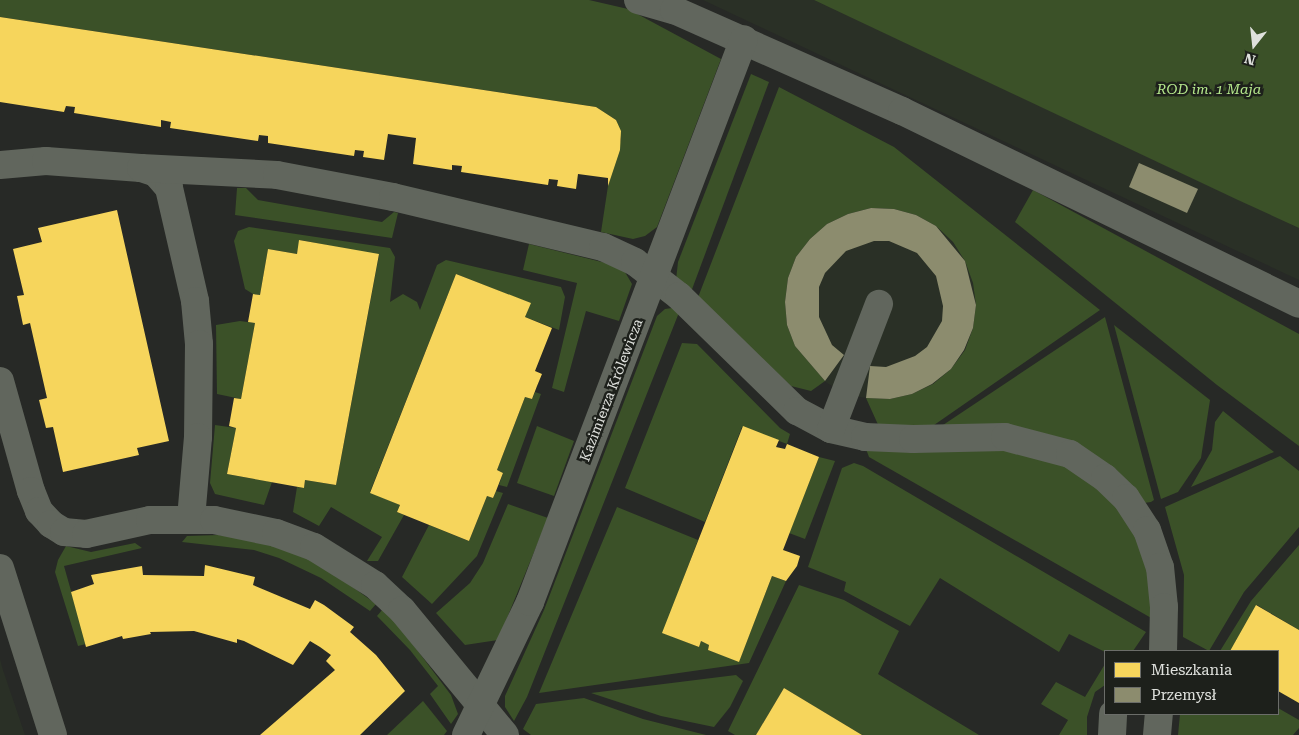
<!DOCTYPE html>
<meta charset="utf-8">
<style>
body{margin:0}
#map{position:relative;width:1299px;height:735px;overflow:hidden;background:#272926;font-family:"Roboto Serif",serif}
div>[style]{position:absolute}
.built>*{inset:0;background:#2a3026}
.round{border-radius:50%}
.green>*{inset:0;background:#3b5128}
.homes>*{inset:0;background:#f6d55c}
.industry>*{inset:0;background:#8c8c6e}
.minor>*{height:28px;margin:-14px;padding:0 14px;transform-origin:14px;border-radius:14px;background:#61665d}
span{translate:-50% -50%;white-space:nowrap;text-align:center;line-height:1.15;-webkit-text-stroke:5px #1d201b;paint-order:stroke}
.park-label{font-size:14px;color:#b6e98d;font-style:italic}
.street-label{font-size:14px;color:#dfe1dd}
.legend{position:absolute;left:1104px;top:650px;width:175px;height:65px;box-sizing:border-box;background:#1d201b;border:1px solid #6b6d69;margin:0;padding:6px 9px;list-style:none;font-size:15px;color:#dfe1dd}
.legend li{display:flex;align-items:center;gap:10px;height:25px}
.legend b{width:25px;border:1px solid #6b6d69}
.north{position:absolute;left:1229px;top:20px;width:50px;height:50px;-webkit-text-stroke:4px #1d201b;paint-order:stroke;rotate:196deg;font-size:14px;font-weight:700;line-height:20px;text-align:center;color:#dfe1dd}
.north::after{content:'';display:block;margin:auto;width:18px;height:22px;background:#dfe1dd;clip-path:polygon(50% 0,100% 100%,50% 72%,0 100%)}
</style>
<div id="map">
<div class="built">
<div style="clip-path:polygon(703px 0,814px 0,855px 19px,1299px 228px,1299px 280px)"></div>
<div class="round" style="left:785px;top:209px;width:190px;height:190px"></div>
<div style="clip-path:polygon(0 659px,2px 667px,25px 735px,0 735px)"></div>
</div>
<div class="green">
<div style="clip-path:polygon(0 0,589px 0,628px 9px,721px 59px,657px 227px,645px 236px,633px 239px,601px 232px,608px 186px,621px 139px,616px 120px,596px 107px,0 17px)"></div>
<div style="clip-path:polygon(814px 0,1299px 0,1299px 228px,1238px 200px)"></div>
<div style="clip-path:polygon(751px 74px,769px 82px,691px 292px,676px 280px,678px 262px)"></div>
<div style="clip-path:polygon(779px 87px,894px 147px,1100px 310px,924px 432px,880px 429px,866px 398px,890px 399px,912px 394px,933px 384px,951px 369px,965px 350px,973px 328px,976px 305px,973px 283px,965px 261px,953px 242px,936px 226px,916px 215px,894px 209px,871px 208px,848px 214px,827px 224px,810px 239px,796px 257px,788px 278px,785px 302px,787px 325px,795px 346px,825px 381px,811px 391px,791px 386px,697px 300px)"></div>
<div style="clip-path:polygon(237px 188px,246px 188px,258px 200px,382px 222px,394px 212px,398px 213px,392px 238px,235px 215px)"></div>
<div style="clip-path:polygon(1033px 190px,1299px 334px,1299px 446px,1217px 385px,1015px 222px)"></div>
<div style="clip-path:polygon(249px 227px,390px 248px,395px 257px,390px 302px,403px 294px,417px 302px,420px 310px,437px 265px,446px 260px,561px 287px,565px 297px,559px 330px,525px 317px,530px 303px,456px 274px,370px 492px,400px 505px,397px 512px,404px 515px,378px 561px,367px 561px,382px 537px,331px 507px,319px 526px,293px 512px,297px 487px,304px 488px,305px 480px,336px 485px,379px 255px,300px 240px,297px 254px,268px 249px,260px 295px,253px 294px,245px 289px,234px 241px,238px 231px)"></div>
<div style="clip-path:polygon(529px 244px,622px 267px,632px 284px,619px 321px,586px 311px,564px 392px,552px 388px,577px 283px,523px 270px)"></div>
<div style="clip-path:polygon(672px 308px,680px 310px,527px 697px,514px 721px,505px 707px,505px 696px,544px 610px,657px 316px,665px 309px)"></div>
<div style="clip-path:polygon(1105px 317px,1154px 500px,1151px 502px,1144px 503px,1130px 484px,934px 431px)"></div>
<div style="clip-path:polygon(240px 321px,255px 323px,241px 399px,217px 394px,216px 325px)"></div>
<div style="clip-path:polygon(1114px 325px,1210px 400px,1201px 458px,1178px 492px,1161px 499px)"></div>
<div style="clip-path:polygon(682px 343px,697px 344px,780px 428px,790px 434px,787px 444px,742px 427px,705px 522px,625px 488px)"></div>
<div style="clip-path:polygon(535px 392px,541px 394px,507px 487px,499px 485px,503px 473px,497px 470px,525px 397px,532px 399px)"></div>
<div style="clip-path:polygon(1223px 411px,1274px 452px,1191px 487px,1212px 450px,1215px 422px)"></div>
<div style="clip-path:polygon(215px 425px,236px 428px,227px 474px,272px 482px,264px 505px,215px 494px,210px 483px)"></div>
<div style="clip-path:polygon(537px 426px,574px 441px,554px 496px,517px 483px)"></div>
<div style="clip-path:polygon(866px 449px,1011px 450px,1052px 460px,1076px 472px,1114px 502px,1144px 548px,1153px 619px,869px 457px)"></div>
<div style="clip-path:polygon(1280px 456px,1299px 471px,1299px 527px,1244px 592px,1209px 651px,1183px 637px,1184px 575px,1165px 507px)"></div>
<div style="clip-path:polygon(819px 457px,835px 461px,805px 539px,789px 533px)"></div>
<div style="clip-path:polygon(854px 463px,863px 466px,1146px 632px,1133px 651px,1105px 652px,1069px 634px,1059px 652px,940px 578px,910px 626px,844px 591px,846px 582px,808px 567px,842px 468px)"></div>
<div style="clip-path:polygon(496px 491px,503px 493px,477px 556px,432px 604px,402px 577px,429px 525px,469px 541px,487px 496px,493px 498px)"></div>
<div style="clip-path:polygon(508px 504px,548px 518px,498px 640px,465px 645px,436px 613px,470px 583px,483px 563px)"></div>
<div style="clip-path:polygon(617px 507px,698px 540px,663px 633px,699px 647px,701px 641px,709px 645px,708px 650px,739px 661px,772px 576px,786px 581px,749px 663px,539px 693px)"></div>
<div style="clip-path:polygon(219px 535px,256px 541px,294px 553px,325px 567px,376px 604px,370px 611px,321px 578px,279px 558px,254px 550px,182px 542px,187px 536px)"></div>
<div style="clip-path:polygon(135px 543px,142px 548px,64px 566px,86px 644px,78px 646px,55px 572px,58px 560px,66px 546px,91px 552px)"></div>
<div style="clip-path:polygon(1299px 545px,1299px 630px,1257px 605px,1230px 651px,1220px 651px,1251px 601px)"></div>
<div style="clip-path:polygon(799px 585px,844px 600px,899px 631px,878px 674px,979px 735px,862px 735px,784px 688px,756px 735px,735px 735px,728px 731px)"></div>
<div style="clip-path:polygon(382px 610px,396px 622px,451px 695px,458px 714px,451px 724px,430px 694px,438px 686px,410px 650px,377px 616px)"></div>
<div style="clip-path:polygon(1105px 664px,1105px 685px,1095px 692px,1087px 717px,1087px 735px,1059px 735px,1068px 720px,1041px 704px,1056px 682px,1085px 697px)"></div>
<div style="clip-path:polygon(736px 675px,743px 681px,730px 707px,714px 727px,661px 716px,591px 693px)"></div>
<div style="clip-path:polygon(584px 698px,643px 719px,706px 735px,531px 735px,523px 729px,536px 704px)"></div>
<div style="clip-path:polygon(423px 701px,447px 731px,444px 735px,387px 735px)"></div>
<div style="clip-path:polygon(1278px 708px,1299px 720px,1299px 728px,1293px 735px,1178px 735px,1180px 714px,1278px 714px)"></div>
</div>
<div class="homes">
<div style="clip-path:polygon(0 17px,596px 107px,616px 120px,621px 131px,620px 150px,608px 186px,608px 178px,578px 174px,576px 189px,557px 186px,558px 180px,549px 179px,548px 185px,461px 172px,462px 166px,452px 165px,452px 170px,413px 164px,416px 138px,388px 134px,384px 160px,363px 157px,364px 151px,355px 150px,354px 156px,268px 143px,268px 136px,259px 135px,258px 141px,170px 128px,171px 122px,161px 120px,161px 127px,74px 113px,75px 107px,66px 106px,64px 112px,0 102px)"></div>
<div style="clip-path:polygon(117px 210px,169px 441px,137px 448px,139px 455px,63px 472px,53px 427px,46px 428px,39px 400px,47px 398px,30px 323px,23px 325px,17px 296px,24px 295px,13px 249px,42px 242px,38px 228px)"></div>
<div style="clip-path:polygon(299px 240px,379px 254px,336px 485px,305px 480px,304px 488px,227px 474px,236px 428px,229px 426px,234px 398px,241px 399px,255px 323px,248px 322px,253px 294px,260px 295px,268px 249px,297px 254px)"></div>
<div style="clip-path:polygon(456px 274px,531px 303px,525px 317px,552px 328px,535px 371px,542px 374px,537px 386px,532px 399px,525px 397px,497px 470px,503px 473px,496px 491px,493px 498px,487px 496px,469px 541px,397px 512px,400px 505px,370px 493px)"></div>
<div style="clip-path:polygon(743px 426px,779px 440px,776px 447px,785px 449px,787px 444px,819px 457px,783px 550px,800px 556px,797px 566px,786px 581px,772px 576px,739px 662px,708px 650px,709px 645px,701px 641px,699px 647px,662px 633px)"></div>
<div style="clip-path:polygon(205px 565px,255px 577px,253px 585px,310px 609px,315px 600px,324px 605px,354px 627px,350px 632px,376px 655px,405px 691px,360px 735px,260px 735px,335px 670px,326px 661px,331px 655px,320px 647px,310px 641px,293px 665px,244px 641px,237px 639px,237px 643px,194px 631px,150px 632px,151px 634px,123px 639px,122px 636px,86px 647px,71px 592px,94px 584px,91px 575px,142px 566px,143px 575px,204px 576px)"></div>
<div style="clip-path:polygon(1256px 605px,1299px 630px,1299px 703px,1278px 691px,1278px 651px,1230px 651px)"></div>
<div style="clip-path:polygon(784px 688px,862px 735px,756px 735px)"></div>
</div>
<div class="industry">
<div style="clip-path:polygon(1139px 163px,1198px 189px,1187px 213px,1129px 187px)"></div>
<div style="clip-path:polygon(871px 208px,894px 209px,916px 215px,936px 226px,965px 261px,976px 305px,973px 328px,964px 350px,951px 369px,932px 384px,912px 394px,890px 399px,866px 398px,870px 366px,886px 367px,915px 356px,927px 347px,942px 321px,943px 306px,936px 276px,917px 253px,889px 241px,874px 241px,846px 251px,825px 273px,819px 287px,819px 317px,832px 345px,844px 355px,825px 381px,795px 346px,787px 325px,785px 302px,788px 278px,796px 257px,810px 239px,827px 224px,848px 214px)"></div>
</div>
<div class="minor">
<div style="left:638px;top:0;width:37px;rotate:16deg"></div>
<div style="left:674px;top:10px;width:249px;rotate:23.9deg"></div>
<div style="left:902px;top:111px;width:441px;rotate:25.9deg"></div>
<div style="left:0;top:165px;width:46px;rotate:-5deg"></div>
<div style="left:46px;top:161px;width:95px;rotate:4.2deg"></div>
<div style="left:141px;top:168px;width:16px;rotate:18deg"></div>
<div style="left:156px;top:173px;width:20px;rotate:49deg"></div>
<div style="left:169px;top:188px;width:116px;rotate:77deg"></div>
<div style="left:195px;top:301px;width:43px;rotate:84.7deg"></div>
<div style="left:199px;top:344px;width:93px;rotate:90.6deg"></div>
<div style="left:198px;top:437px;width:81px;rotate:94.9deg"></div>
<div style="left:141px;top:168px;width:136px;rotate:2.9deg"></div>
<div style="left:277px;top:175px;width:118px;rotate:10.7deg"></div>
<div style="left:393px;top:197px;width:216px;rotate:13.4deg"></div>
<div style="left:603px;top:247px;width:35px;rotate:25deg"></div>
<div style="left:635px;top:262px;width:56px;rotate:37.7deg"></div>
<div style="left:679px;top:296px;width:165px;rotate:44.3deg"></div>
<div style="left:797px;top:411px;width:38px;rotate:28deg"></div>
<div style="left:831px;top:429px;width:35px;rotate:13deg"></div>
<div style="left:865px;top:437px;width:48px;rotate:2.4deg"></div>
<div style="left:913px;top:439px;width:92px;rotate:-1.2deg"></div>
<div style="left:1005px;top:437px;width:67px;rotate:14.7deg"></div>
<div style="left:1070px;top:454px;width:42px;rotate:34.4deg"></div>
<div style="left:1105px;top:478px;width:29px;rotate:44deg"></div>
<div style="left:1126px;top:498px;width:38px;rotate:57deg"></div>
<div style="left:1147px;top:530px;width:39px;rotate:71deg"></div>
<div style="left:1160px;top:567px;width:40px;rotate:84.3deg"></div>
<div style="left:1164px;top:607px;width:44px;rotate:91.3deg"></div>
<div style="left:0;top:381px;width:114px;rotate:74.3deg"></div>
<div style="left:31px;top:491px;width:22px;rotate:68deg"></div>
<div style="left:39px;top:511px;width:18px;rotate:47deg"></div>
<div style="left:51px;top:524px;width:15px;rotate:32deg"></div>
<div style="left:64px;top:532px;width:22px;rotate:5deg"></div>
<div style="left:86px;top:534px;width:66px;rotate:-12.3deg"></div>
<div style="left:150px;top:520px;width:64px"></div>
<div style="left:214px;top:520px;width:63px;rotate:11.8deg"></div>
<div style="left:276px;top:533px;width:40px;rotate:20.2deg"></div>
<div style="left:314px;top:547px;width:72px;rotate:31.9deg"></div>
<div style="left:375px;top:585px;width:37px;rotate:43deg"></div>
<div style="left:402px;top:610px;width:162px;rotate:50.5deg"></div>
<div style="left:831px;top:429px;width:134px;rotate:-69deg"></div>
<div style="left:0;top:568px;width:175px;rotate:72.4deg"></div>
<div style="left:466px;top:735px;width:148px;rotate:-64.3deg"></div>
<div style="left:530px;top:602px;width:602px;rotate:-69.19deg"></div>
<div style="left:1112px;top:735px;width:21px;rotate:-87deg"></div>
<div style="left:1157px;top:735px;width:21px;rotate:-85deg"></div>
</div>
<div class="park-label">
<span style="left:1209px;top:89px">ROD im. 1 Maja</span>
</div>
<div class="street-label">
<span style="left:611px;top:390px;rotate:-69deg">Kazimierza Królewicza</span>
</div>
<ul class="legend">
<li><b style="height:14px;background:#f6d55c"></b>Mieszkania</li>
<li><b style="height:14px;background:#8c8c6e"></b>Przemysł</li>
</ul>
<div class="north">N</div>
</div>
